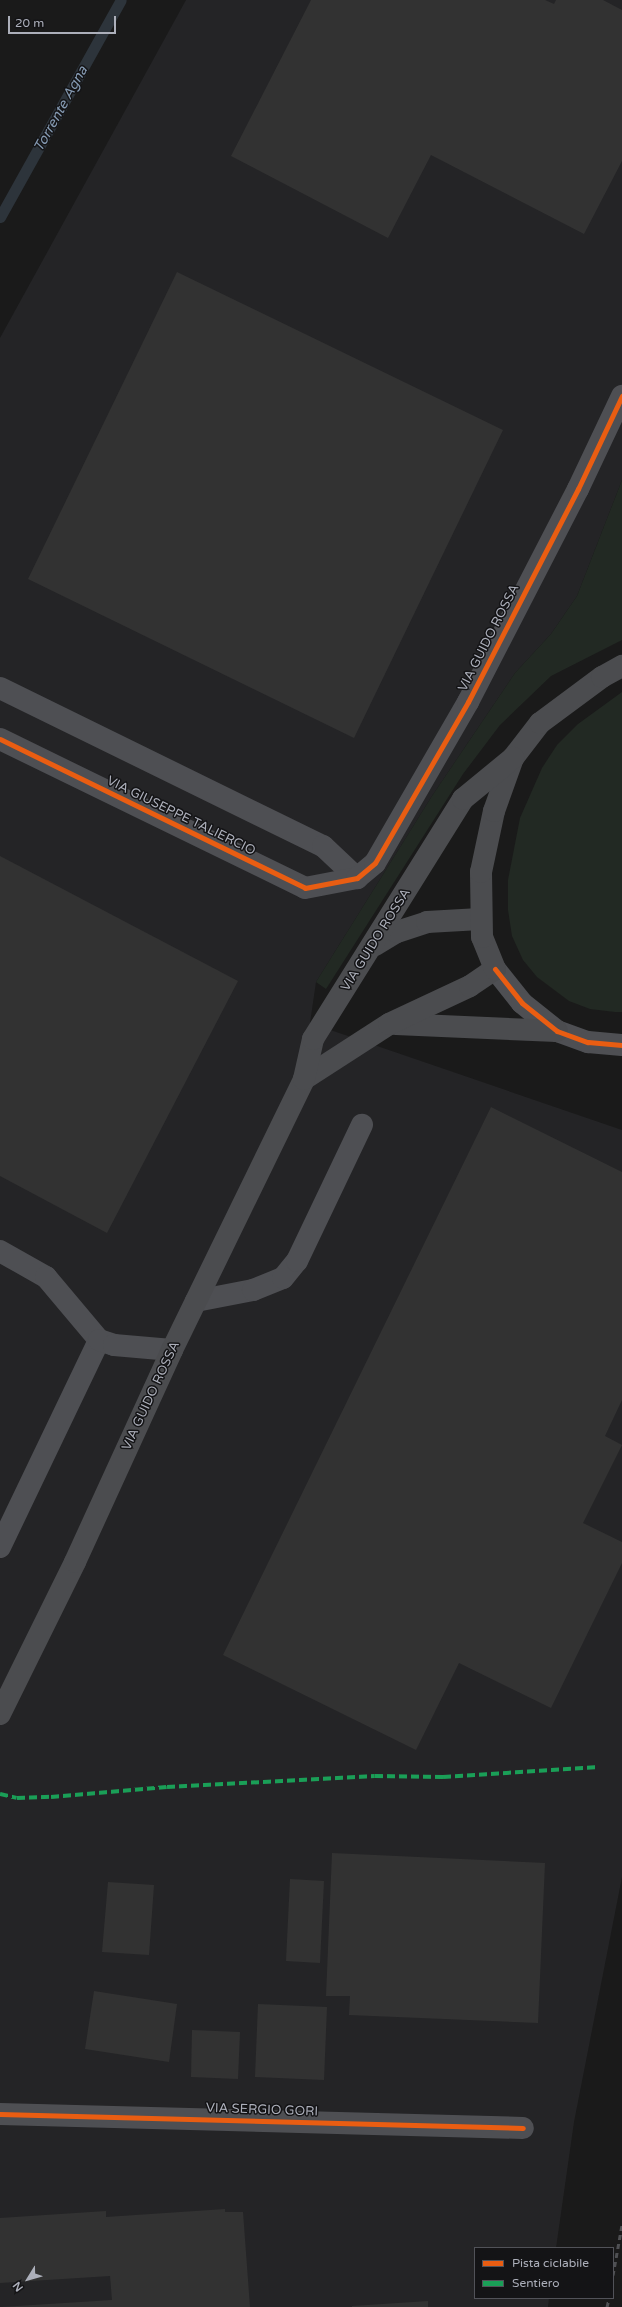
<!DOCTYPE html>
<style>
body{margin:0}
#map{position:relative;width:622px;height:2307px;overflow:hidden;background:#1a1a1a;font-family:"Varela Round",sans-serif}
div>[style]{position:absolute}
.built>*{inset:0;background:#242426}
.green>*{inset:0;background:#222923}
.stream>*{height:11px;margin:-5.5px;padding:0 5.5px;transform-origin:5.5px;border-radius:5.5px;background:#2d343b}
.building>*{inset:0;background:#323232}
.minor>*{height:22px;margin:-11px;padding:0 11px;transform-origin:11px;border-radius:11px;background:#4e4f53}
.major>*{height:22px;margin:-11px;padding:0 11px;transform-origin:11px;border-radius:11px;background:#4b4c4f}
.rail>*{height:3px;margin-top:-1.5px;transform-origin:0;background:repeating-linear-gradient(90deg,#4f5053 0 5px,transparent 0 9px)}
.quiet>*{height:4px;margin-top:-2px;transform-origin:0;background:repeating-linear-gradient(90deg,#1a9f57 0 8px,transparent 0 12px)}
.cycleway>*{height:5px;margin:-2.5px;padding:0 2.5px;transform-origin:2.5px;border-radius:2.5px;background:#e95d12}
span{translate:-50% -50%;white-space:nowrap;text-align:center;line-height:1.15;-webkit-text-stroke:3px #141416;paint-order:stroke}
.street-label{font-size:13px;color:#acafba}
.water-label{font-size:14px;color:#859ab2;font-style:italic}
.legend{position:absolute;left:474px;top:2247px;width:140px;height:52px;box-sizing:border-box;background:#141416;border:1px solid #515258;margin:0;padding:5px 7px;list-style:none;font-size:12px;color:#acafba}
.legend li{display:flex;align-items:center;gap:8px;height:20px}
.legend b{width:20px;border:1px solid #515258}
.north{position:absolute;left:8px;top:2259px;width:40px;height:40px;-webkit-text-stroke:3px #141416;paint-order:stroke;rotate:233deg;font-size:11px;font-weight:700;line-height:16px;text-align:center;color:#acafba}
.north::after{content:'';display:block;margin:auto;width:14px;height:18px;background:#acafba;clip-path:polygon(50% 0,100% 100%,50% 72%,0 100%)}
.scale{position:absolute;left:8px;top:16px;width:108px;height:18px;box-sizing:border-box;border:2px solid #acafba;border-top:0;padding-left:5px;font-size:12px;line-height:14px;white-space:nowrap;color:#acafba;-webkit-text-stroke:3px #141416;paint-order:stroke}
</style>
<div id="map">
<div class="built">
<div style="clip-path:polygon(186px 0,622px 0,622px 480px,577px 596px,551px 634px,515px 673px,432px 796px,316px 982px,310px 1023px,622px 1130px,622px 1877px,574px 2122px,556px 2248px,475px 2248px,475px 2298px,549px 2298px,548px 2307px,0 2307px,0 338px)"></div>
</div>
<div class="green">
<div style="clip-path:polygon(622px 480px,622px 640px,551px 676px,500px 725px,463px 774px,326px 989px,316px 982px,432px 796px,515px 673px,551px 634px,577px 596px)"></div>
<div style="clip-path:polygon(622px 692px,622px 1012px,615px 1012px,590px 1009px,569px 1001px,537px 977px,523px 960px,512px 936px,508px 910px,508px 880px,520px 818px,542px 768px,557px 745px,578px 724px)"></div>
</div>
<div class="stream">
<div style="left:0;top:217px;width:248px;rotate:-60.9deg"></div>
</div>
<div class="building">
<div style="clip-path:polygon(311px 0,545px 0,554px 4px,556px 0,603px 0,622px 10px,622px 161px,584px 234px,431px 155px,388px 238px,231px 156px)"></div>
<div style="clip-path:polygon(177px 272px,503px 430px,354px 738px,28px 579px)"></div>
<div style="clip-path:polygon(0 856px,238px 981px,107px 1233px,0 1176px)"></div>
<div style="clip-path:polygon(491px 1107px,622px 1172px,622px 1400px,605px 1436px,622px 1445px,583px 1523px,622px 1542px,622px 1563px,551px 1708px,459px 1663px,416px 1750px,223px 1655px)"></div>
<div style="clip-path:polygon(332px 1853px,545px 1863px,538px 2023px,349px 2015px,350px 1996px,326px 1996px)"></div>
<div style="clip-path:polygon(290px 1879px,324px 1881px,320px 1963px,286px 1961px)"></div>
<div style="clip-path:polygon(108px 1882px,154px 1885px,149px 1955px,102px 1952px)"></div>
<div style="clip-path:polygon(94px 1991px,177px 2004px,169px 2062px,85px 2049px)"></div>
<div style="clip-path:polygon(258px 2004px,327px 2007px,324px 2080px,255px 2077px)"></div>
<div style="clip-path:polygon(192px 2030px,240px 2032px,238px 2079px,191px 2077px)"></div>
<div style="clip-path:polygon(225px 2209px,225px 2212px,243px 2212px,250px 2307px,1px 2307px,112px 2300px,110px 2276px,0 2283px,0 2218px,106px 2211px,106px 2217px)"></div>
<div style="clip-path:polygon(428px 2301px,428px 2307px,352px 2307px,352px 2306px)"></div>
</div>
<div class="minor">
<div style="left:0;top:688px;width:360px;rotate:26.1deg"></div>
<div style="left:323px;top:846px;width:47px;rotate:43.3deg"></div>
<div style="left:0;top:739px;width:339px;rotate:26deg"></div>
<div style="left:305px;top:888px;width:53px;rotate:-10.9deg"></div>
<div style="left:357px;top:878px;width:23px;rotate:-40deg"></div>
<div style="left:375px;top:863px;width:186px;rotate:-60deg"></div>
<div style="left:468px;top:702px;width:240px;rotate:-62.7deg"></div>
<div style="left:578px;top:489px;width:103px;rotate:-64.7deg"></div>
<div style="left:495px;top:969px;width:43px;rotate:51.5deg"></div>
<div style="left:522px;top:1003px;width:45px;rotate:38.7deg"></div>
<div style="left:557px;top:1031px;width:33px;rotate:20deg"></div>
<div style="left:588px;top:1042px;width:34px;rotate:5deg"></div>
<div style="left:0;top:1251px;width:53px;rotate:29.5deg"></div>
<div style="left:46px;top:1277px;width:82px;rotate:49.9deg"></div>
<div style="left:196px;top:1301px;width:58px;rotate:-10.9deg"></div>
<div style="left:253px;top:1290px;width:32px;rotate:-22deg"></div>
<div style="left:283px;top:1278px;width:22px;rotate:-51deg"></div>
<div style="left:297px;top:1261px;width:151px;rotate:-64.5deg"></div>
<div style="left:0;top:1547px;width:229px;rotate:-64.4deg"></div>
<div style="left:99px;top:1340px;width:16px;rotate:18deg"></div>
<div style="left:114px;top:1345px;width:58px;rotate:4.9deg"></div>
<div style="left:0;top:2114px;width:523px;rotate:1.53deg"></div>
</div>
<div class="major">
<div style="left:375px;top:945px;width:26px;rotate:-31deg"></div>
<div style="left:397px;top:932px;width:32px;rotate:-18deg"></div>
<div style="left:427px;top:922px;width:53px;rotate:-3.2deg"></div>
<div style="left:396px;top:1024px;width:161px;rotate:2.5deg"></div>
<div style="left:304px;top:1079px;width:101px;rotate:-32.9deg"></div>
<div style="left:389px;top:1024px;width:89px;rotate:-25.1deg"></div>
<div style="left:470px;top:986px;width:30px;rotate:-34deg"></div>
<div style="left:495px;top:969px;width:35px;rotate:-112deg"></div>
<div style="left:482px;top:937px;width:65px;rotate:-90.9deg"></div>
<div style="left:481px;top:872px;width:62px;rotate:-78deg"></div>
<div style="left:494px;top:811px;width:56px;rotate:-70.3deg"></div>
<div style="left:513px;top:758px;width:44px;rotate:-52.4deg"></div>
<div style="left:540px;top:723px;width:77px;rotate:-36.6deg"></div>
<div style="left:602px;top:677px;width:23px;rotate:-29deg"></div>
<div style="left:0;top:1714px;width:169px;rotate:-63.7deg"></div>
<div style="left:75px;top:1562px;width:233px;rotate:-65.4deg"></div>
<div style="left:172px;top:1350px;width:301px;rotate:-64deg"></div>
<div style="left:304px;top:1079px;width:41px;rotate:-77.3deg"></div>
<div style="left:313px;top:1039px;width:283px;rotate:-58deg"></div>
<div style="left:463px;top:799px;width:65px;rotate:-39.4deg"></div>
</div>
<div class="rail">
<div style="left:613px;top:2275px;width:51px;rotate:-79.8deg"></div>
<div style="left:607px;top:2307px;width:9px;rotate:-77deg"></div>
</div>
<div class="quiet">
<div style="left:0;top:1794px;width:17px;rotate:13deg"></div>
<div style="left:17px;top:1798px;width:34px;rotate:-2deg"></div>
<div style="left:51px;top:1797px;width:116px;rotate:-4.9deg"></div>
<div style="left:167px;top:1787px;width:208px;rotate:-3deg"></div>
<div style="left:375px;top:1776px;width:68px;rotate:0.8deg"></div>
<div style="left:443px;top:1777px;width:156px;rotate:-3.7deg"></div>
</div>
<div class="cycleway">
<div style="left:0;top:739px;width:339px;rotate:26deg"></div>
<div style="left:305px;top:888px;width:53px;rotate:-10.9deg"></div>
<div style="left:357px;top:878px;width:23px;rotate:-40deg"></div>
<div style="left:375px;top:863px;width:186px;rotate:-60deg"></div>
<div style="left:468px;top:702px;width:240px;rotate:-62.7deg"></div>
<div style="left:578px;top:489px;width:103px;rotate:-64.7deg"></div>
<div style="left:495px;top:969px;width:43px;rotate:51.5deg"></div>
<div style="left:522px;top:1003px;width:45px;rotate:38.7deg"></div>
<div style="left:557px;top:1031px;width:33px;rotate:20deg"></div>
<div style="left:588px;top:1042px;width:34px;rotate:5deg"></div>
<div style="left:0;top:2114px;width:523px;rotate:1.53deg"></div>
</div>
<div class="street-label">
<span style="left:489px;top:638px;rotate:-63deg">VIA GUIDO ROSSA</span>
<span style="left:181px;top:816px;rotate:26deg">VIA GIUSEPPE TALIERCIO</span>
<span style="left:376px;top:940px;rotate:-58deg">VIA GUIDO ROSSA</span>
<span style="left:151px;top:1396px;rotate:-65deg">VIA GUIDO ROSSA</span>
<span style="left:262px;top:2110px;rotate:2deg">VIA SERGIO GORI</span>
</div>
<div class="water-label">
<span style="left:61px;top:109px;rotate:-61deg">Torrente Agna</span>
</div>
<ul class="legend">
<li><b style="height:5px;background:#e95d12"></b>Pista ciclabile</li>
<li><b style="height:5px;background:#1a9f57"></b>Sentiero</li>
</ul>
<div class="north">N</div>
<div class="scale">20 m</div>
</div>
